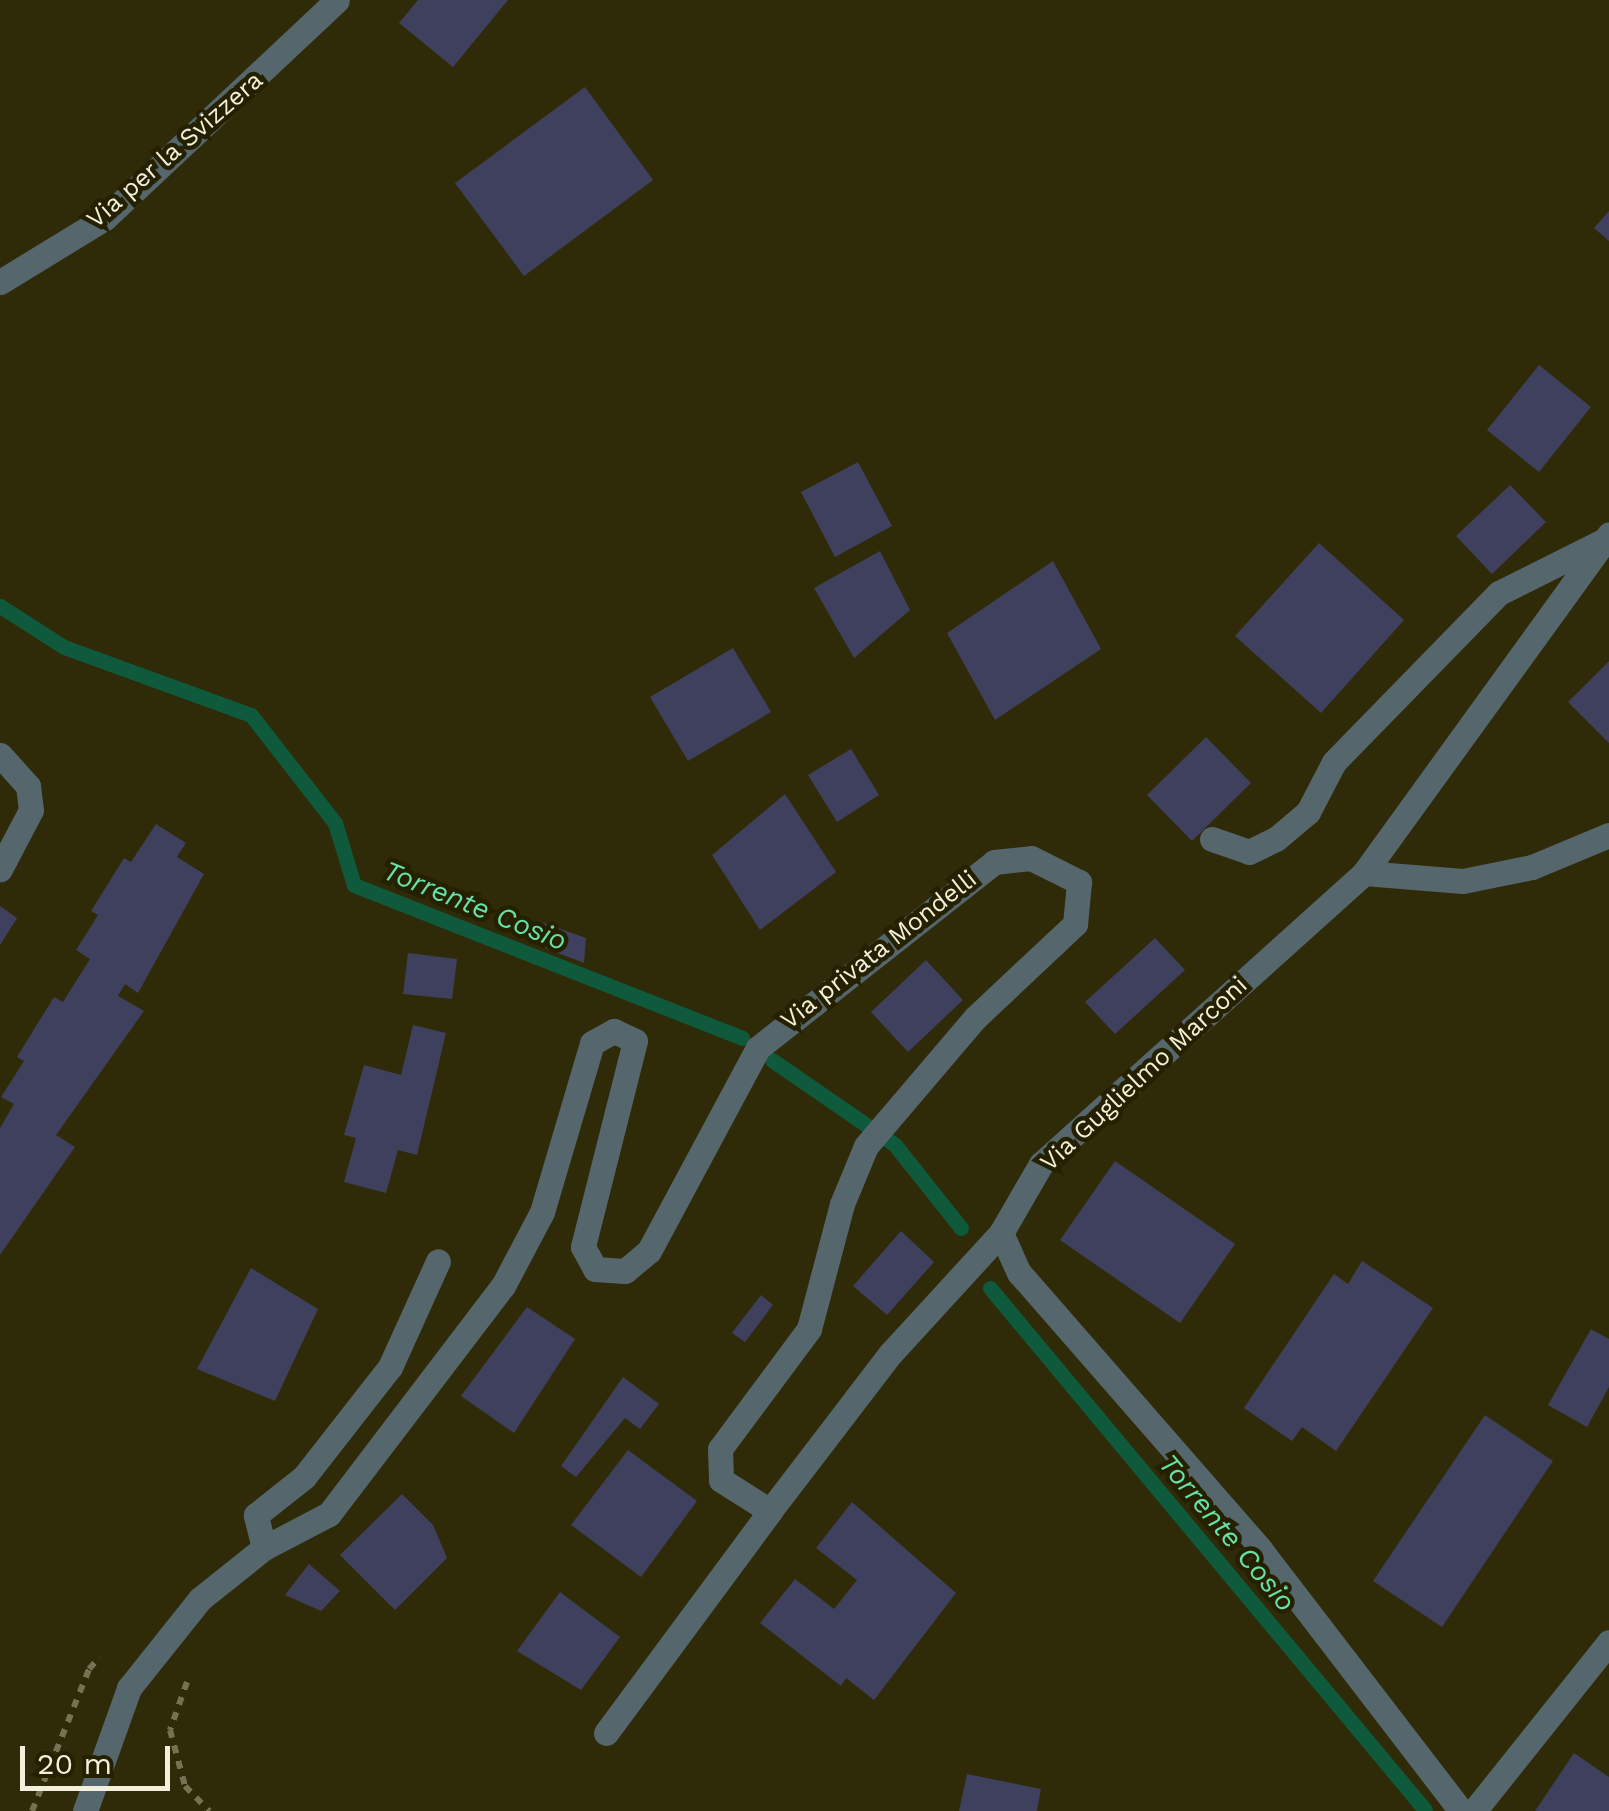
<!DOCTYPE html>
<style>
body{margin:0}
#map{position:relative;width:1609px;height:1811px;overflow:hidden;background:#2f2b08;font-family:"Work Sans",sans-serif}
div>[style]{position:absolute}
.stream>*{height:15px;margin:-7.5px;padding:0 7.5px;transform-origin:7.5px;border-radius:7.5px;background:#0f5a3d}
.building>*{inset:0;background:#3e405e}
.path>*{height:6px;margin-top:-3px;transform-origin:0;background:repeating-linear-gradient(90deg,#757254 0 8px,transparent 0 16px)}
.lane>*{height:25px;margin:-12.5px;padding:0 12.5px;transform-origin:12.5px;border-radius:12.5px;background:#55666d}
.street>*{height:25px;margin:-12.5px;padding:0 12.5px;transform-origin:12.5px;border-radius:12.5px;background:#55666d}
span{translate:-50% -50%;white-space:nowrap;text-align:center;line-height:1.15;-webkit-text-stroke:9px #252100;paint-order:stroke}
.street-label{font-size:25px;color:#f2f0dc}
.water-label{font-size:28px;color:#65e0a9;font-style:italic}
.scale{position:absolute;left:20px;top:1746px;width:150px;height:45px;box-sizing:border-box;border:5px solid #f2f0dc;border-top:0;padding-left:12px;font-size:30px;line-height:35px;white-space:nowrap;color:#f2f0dc;-webkit-text-stroke:8px #252100;paint-order:stroke}
</style>
<div id="map">
<div class="stream">
<div style="left:0;top:606px;width:76px;rotate:32.6deg"></div>
<div style="left:64px;top:647px;width:199px;rotate:20deg"></div>
<div style="left:251px;top:715px;width:137px;rotate:52.1deg"></div>
<div style="left:335px;top:823px;width:65px;rotate:73deg"></div>
<div style="left:354px;top:885px;width:417px;rotate:21.5deg"></div>
<div style="left:772px;top:1060px;width:150px;rotate:34.6deg"></div>
<div style="left:895px;top:1145px;width:106px;rotate:51.5deg"></div>
<div style="left:990px;top:1288px;width:679px;rotate:50.19deg"></div>
</div>
<div class="building">
<div style="clip-path:polygon(418px 0,508px 0,453px 67px,399px 23px)"></div>
<div style="clip-path:polygon(585px 87px,653px 180px,524px 276px,455px 183px)"></div>
<div style="clip-path:polygon(1609px 211px,1609px 241px,1594px 228px)"></div>
<div style="clip-path:polygon(1539px 365px,1591px 407px,1539px 472px,1487px 430px)"></div>
<div style="clip-path:polygon(858px 462px,892px 526px,835px 557px,801px 492px)"></div>
<div style="clip-path:polygon(1510px 485px,1546px 522px,1492px 574px,1456px 536px)"></div>
<div style="clip-path:polygon(1319px 543px,1404px 620px,1321px 713px,1235px 636px)"></div>
<div style="clip-path:polygon(880px 551px,910px 610px,854px 658px,814px 588px)"></div>
<div style="clip-path:polygon(1053px 561px,1101px 649px,995px 720px,947px 633px)"></div>
<div style="clip-path:polygon(733px 648px,771px 712px,688px 761px,650px 697px)"></div>
<div style="clip-path:polygon(1609px 661px,1609px 743px,1568px 702px)"></div>
<div style="clip-path:polygon(1206px 737px,1251px 783px,1192px 841px,1147px 795px)"></div>
<div style="clip-path:polygon(851px 749px,879px 795px,837px 822px,808px 775px)"></div>
<div style="clip-path:polygon(785px 794px,836px 872px,760px 930px,712px 855px)"></div>
<div style="clip-path:polygon(156px 824px,186px 843px,177px 857px,204px 874px,138px 993px,125px 984px,118px 996px,144px 1011px,56px 1135px,75px 1147px,0 1255px,0 1128px,14px 1104px,1px 1097px,24px 1061px,17px 1057px,54px 997px,63px 1002px,90px 959px,76px 950px,98px 915px,91px 911px,124px 858px,131px 862px)"></div>
<div style="clip-path:polygon(0 906px,17px 918px,0 945px)"></div>
<div style="clip-path:polygon(541px 922px,586px 938px,584px 963px,534px 944px)"></div>
<div style="clip-path:polygon(1155px 938px,1185px 970px,1115px 1034px,1085px 1002px)"></div>
<div style="clip-path:polygon(408px 953px,457px 959px,452px 999px,403px 994px)"></div>
<div style="clip-path:polygon(926px 960px,963px 1000px,908px 1052px,871px 1012px)"></div>
<div style="clip-path:polygon(413px 1025px,446px 1033px,417px 1155px,398px 1150px,386px 1193px,344px 1182px,356px 1138px,344px 1135px,364px 1065px,401px 1075px)"></div>
<div style="clip-path:polygon(1115px 1161px,1235px 1244px,1180px 1323px,1060px 1240px)"></div>
<div style="clip-path:polygon(901px 1231px,934px 1262px,887px 1315px,853px 1286px)"></div>
<div style="clip-path:polygon(1362px 1261px,1433px 1308px,1336px 1451px,1302px 1427px,1292px 1441px,1244px 1408px,1334px 1274px,1348px 1284px)"></div>
<div style="clip-path:polygon(251px 1268px,318px 1309px,275px 1401px,197px 1369px)"></div>
<div style="clip-path:polygon(761px 1295px,773px 1305px,745px 1342px,732px 1333px)"></div>
<div style="clip-path:polygon(527px 1307px,575px 1339px,514px 1433px,461px 1396px)"></div>
<div style="clip-path:polygon(1591px 1329px,1609px 1339px,1609px 1387px,1587px 1427px,1548px 1405px)"></div>
<div style="clip-path:polygon(623px 1377px,659px 1404px,640px 1429px,625px 1418px,576px 1477px,561px 1466px)"></div>
<div style="clip-path:polygon(1485px 1415px,1553px 1461px,1442px 1627px,1373px 1581px)"></div>
<div style="clip-path:polygon(628px 1450px,697px 1501px,641px 1577px,571px 1525px)"></div>
<div style="clip-path:polygon(402px 1494px,433px 1525px,447px 1558px,395px 1610px,340px 1555px)"></div>
<div style="clip-path:polygon(852px 1502px,956px 1593px,874px 1700px,846px 1678px,841px 1686px,760px 1623px,795px 1579px,834px 1609px,857px 1580px,816px 1548px)"></div>
<div style="clip-path:polygon(309px 1564px,340px 1591px,321px 1611px,285px 1595px)"></div>
<div style="clip-path:polygon(560px 1592px,620px 1637px,581px 1690px,517px 1651px)"></div>
<div style="clip-path:polygon(1574px 1753px,1609px 1777px,1609px 1811px,1535px 1811px)"></div>
<div style="clip-path:polygon(967px 1774px,1041px 1789px,1037px 1811px,959px 1811px)"></div>
</div>
<div class="path">
<div style="left:187px;top:1682px;width:51px;rotate:109.5deg"></div>
<div style="left:170px;top:1730px;width:58px;rotate:75deg"></div>
<div style="left:185px;top:1786px;width:35px;rotate:46deg"></div>
<div style="left:32px;top:1811px;width:153px;rotate:-68.1deg"></div>
<div style="left:89px;top:1669px;width:16px;rotate:-47deg"></div>
</div>
<div class="lane">
<div style="left:0;top:755px;width:42px;rotate:47.9deg"></div>
<div style="left:28px;top:786px;width:24px;rotate:83deg"></div>
<div style="left:31px;top:810px;width:67px;rotate:117.7deg"></div>
<div style="left:1212px;top:839px;width:39px;rotate:19deg"></div>
<div style="left:1249px;top:852px;width:30px;rotate:-26deg"></div>
<div style="left:1276px;top:839px;width:42px;rotate:-40.2deg"></div>
<div style="left:1308px;top:812px;width:56px;rotate:-62.5deg"></div>
<div style="left:1334px;top:762px;width:236px;rotate:-45.7deg"></div>
<div style="left:1499px;top:593px;width:119px;rotate:-26.6deg"></div>
<div style="left:606px;top:1733px;width:276px;rotate:-53.5deg"></div>
<div style="left:85px;top:1811px;width:131px;rotate:-70.3deg"></div>
<div style="left:129px;top:1688px;width:114px;rotate:-51.4deg"></div>
</div>
<div class="street">
<div style="left:0;top:282px;width:123px;rotate:-31.4deg"></div>
<div style="left:105px;top:218px;width:318px;rotate:-43.2deg"></div>
<div style="left:1364px;top:873px;width:99px;rotate:4.6deg"></div>
<div style="left:1463px;top:881px;width:70px;rotate:-11.5deg"></div>
<div style="left:1532px;top:867px;width:83px;rotate:-22.6deg"></div>
<div style="left:264px;top:1548px;width:34px;rotate:-104deg"></div>
<div style="left:256px;top:1515px;width:61px;rotate:-38.4deg"></div>
<div style="left:304px;top:1477px;width:140px;rotate:-52deg"></div>
<div style="left:390px;top:1367px;width:116px;rotate:-65.6deg"></div>
<div style="left:200px;top:1599px;width:82px;rotate:-38.6deg"></div>
<div style="left:264px;top:1548px;width:73px;rotate:-27.6deg"></div>
<div style="left:329px;top:1514px;width:287px;rotate:-52.7deg"></div>
<div style="left:503px;top:1286px;width:84px;rotate:-62.2deg"></div>
<div style="left:542px;top:1212px;width:176px;rotate:-73.5deg"></div>
<div style="left:592px;top:1043px;width:25px;rotate:-29deg"></div>
<div style="left:614px;top:1031px;width:23px;rotate:25deg"></div>
<div style="left:635px;top:1041px;width:212px;rotate:104.2deg"></div>
<div style="left:583px;top:1247px;width:25px;rotate:61deg"></div>
<div style="left:595px;top:1269px;width:30px;rotate:4deg"></div>
<div style="left:625px;top:1271px;width:31px;rotate:-40deg"></div>
<div style="left:649px;top:1251px;width:230px;rotate:-61.8deg"></div>
<div style="left:758px;top:1048px;width:300px;rotate:-38.2deg"></div>
<div style="left:994px;top:862px;width:37px;rotate:-6deg"></div>
<div style="left:1031px;top:858px;width:54px;rotate:26.6deg"></div>
<div style="left:1079px;top:882px;width:42px;rotate:95.4deg"></div>
<div style="left:1075px;top:924px;width:137px;rotate:136.8deg"></div>
<div style="left:975px;top:1018px;width:168px;rotate:130.4deg"></div>
<div style="left:866px;top:1146px;width:63px;rotate:112.5deg"></div>
<div style="left:842px;top:1204px;width:129px;rotate:104.8deg"></div>
<div style="left:809px;top:1329px;width:149px;rotate:126.6deg"></div>
<div style="left:720px;top:1449px;width:31px;rotate:88deg"></div>
<div style="left:721px;top:1480px;width:58px;rotate:32.3deg"></div>
<div style="left:770px;top:1511px;width:199px;rotate:-52.6deg"></div>
<div style="left:891px;top:1353px;width:163px;rotate:-47.5deg"></div>
<div style="left:1461px;top:1811px;width:329px;rotate:-127.5deg"></div>
<div style="left:1261px;top:1550px;width:368px;rotate:-131.1deg"></div>
<div style="left:1019px;top:1273px;width:44px;rotate:-114.2deg"></div>
<div style="left:1001px;top:1233px;width:80px;rotate:-59.9deg"></div>
<div style="left:1041px;top:1164px;width:435px;rotate:-42deg"></div>
<div style="left:1364px;top:873px;width:418px;rotate:-54.1deg"></div>
<div style="left:1474px;top:1811px;width:216px;rotate:-51.4deg"></div>
</div>
<div class="street-label">
<span style="left:175px;top:150px;rotate:-41deg">Via per la Svizzera</span>
<span style="left:879px;top:950px;rotate:-38deg">Via privata Mondelli</span>
<span style="left:1144px;top:1074px;rotate:-43deg">Via Guglielmo Marconi</span>
</div>
<div class="water-label">
<span style="left:475px;top:906px;rotate:22deg">Torrente Cosio</span>
<span style="left:1227px;top:1533px;rotate:50deg">Torrente Cosio</span>
</div>
<div class="scale">20 m</div>
</div>
